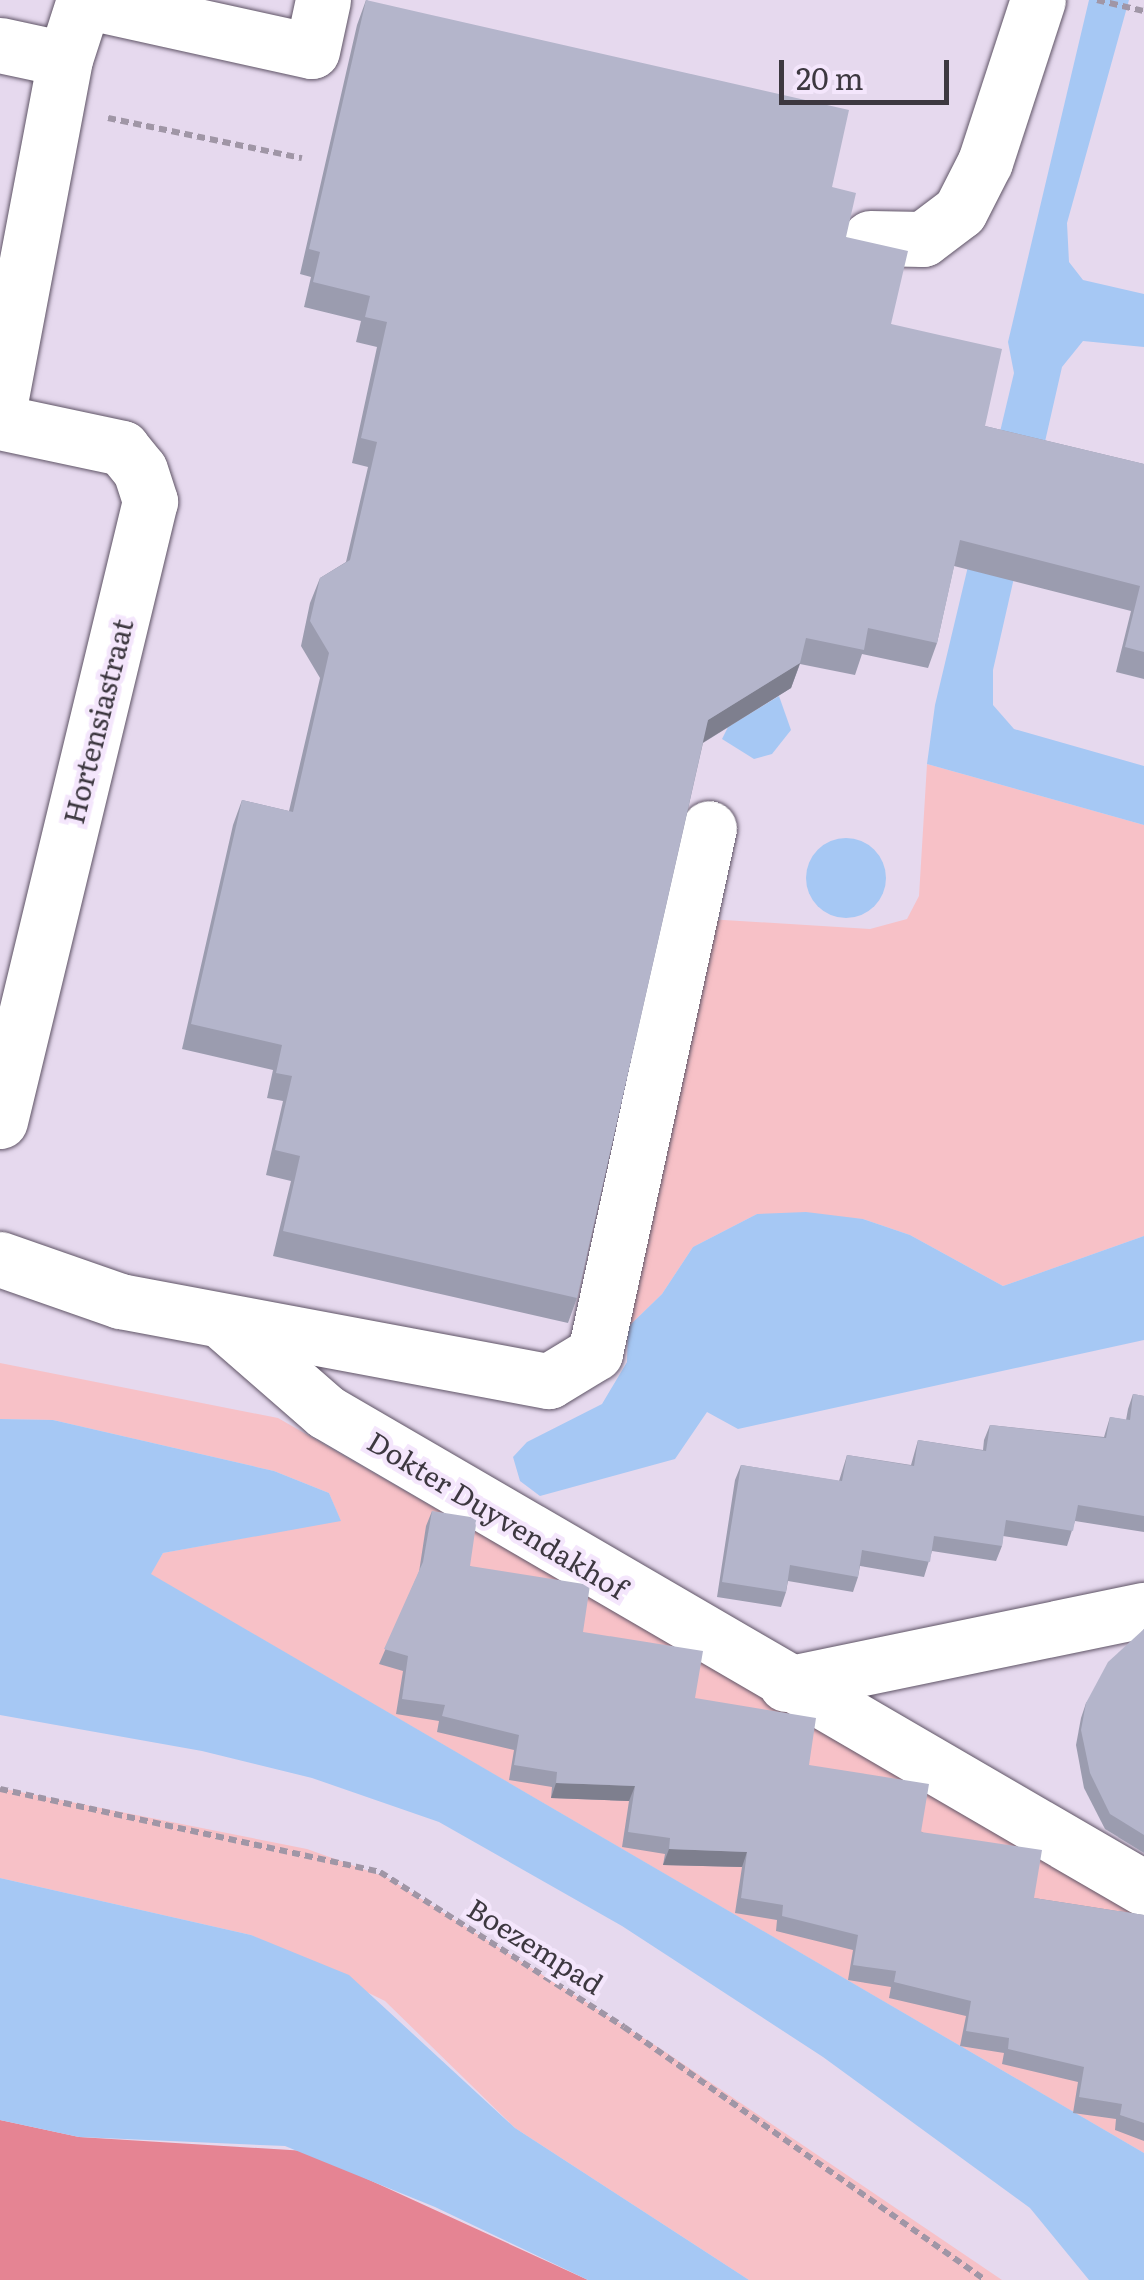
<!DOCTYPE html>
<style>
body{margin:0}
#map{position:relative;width:1144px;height:2280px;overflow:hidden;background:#e6d9ee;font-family:Literata,serif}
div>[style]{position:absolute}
.green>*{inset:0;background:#f7c1c7}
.forest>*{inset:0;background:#e58493}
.water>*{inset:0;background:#a6c8f4}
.round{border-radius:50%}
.path>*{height:6px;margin-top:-3px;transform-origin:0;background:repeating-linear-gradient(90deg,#a096a6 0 8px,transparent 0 13px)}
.roads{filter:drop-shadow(0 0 2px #5f5466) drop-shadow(0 0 2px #5f5466)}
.minor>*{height:55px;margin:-27.5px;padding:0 27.5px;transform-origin:27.5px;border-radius:27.5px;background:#fff}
.wall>*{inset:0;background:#9b9caf}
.shaded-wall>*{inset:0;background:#7e7f8e}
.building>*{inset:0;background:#b4b5cb}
span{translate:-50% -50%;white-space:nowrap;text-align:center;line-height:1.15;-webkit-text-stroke:9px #f4e6fc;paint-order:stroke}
.street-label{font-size:28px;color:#3d3840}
.scale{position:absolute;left:779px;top:60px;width:170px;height:45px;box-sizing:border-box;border:5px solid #3d3840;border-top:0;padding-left:12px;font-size:30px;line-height:35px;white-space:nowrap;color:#3d3840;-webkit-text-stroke:8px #f4e6fc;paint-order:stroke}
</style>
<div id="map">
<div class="green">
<div style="clip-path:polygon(927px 764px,1144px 825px,1144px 1236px,1003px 1286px,910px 1235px,863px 1219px,757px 1214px,693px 1247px,662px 1294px,628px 1327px,708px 919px,870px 929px,907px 919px,919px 896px)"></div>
<div style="clip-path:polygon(0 1363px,278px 1418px,1144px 1915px,1144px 2153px,150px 1574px,163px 1553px,340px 1520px,329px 1493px,274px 1471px,53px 1420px,0 1419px)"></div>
<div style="clip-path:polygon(0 1788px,307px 1849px,388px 1878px,661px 2049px,1002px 2280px,749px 2280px,515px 2128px,385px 2001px,251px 1935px,0 1878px)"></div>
</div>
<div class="forest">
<div style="clip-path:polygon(0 2120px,79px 2137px,306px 2151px,588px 2280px,0 2280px)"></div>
</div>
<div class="water">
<div style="clip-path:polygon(1089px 0,1129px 0,1067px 223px,1069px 262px,1083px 280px,1144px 294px,1144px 347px,1083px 341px,1062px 367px,993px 670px,993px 705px,1014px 729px,1144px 766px,1144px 825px,927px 764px,935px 705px,1014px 373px,1008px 342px)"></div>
<div style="clip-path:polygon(779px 696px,791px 730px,772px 754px,754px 759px,722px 739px,728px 727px)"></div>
<div class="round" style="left:806px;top:838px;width:80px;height:80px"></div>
<div style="clip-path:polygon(806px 1212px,863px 1219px,910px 1235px,1003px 1286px,1144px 1236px,1144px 1340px,738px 1429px,707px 1412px,675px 1459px,540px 1496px,520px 1481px,513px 1457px,527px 1442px,602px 1404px,627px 1362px,628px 1327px,662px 1294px,693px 1247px,757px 1214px)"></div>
<div style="clip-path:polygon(0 1419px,53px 1420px,274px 1471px,329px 1493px,341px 1521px,163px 1553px,151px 1574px,1144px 2153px,1144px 2280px,1089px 2280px,1030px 2208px,823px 2057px,622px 1926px,439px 1822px,312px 1778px,202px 1751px,0 1715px)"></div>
<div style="clip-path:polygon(0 1878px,251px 1935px,349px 1975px,515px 2128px,749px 2280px,588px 2280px,435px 2207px,285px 2146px,79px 2137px,0 2120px)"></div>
</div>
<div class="path">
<div style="left:1097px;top:0;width:48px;rotate:13.2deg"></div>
<div style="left:108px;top:118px;width:198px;rotate:11.7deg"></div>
<div style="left:0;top:1789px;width:389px;rotate:12.3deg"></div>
<div style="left:380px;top:1872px;width:289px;rotate:32.4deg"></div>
<div style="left:624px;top:2027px;width:441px;rotate:35deg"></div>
</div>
<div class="roads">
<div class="minor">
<div style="left:84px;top:1px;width:233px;rotate:12.4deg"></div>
<div style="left:312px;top:51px;width:52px;rotate:-77.8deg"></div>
<div style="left:0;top:45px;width:66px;rotate:12.2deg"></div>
<div style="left:870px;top:238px;width:53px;rotate:1.1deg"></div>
<div style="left:923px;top:239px;width:46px;rotate:-37.1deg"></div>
<div style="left:960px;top:211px;width:55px;rotate:-63deg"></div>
<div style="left:985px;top:162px;width:170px;rotate:-71.9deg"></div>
<div style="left:0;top:403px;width:350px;rotate:-79.3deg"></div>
<div style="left:65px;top:59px;width:62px;rotate:-72.1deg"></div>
<div style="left:0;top:422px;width:125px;rotate:12deg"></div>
<div style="left:122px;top:448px;width:28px;rotate:51deg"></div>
<div style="left:140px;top:470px;width:33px;rotate:72deg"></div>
<div style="left:150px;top:501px;width:638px;rotate:103.6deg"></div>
<div style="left:0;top:1259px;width:127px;rotate:19.3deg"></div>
<div style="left:120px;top:1301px;width:436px;rotate:10.6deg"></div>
<div style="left:549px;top:1381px;width:54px;rotate:-31.3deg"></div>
<div style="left:595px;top:1353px;width:537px;rotate:-77.75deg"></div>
<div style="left:225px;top:1324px;width:134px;rotate:41.1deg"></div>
<div style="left:326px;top:1412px;width:946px;rotate:30.2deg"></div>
<div style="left:786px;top:1684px;width:366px;rotate:-11.7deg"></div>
</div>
</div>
<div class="wall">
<div style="clip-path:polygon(366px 0,832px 187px,846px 237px,891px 324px,985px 426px,1144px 464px,1144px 679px,1116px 672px,1131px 611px,954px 566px,937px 643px,928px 668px,862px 654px,855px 675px,800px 664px,791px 688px,703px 743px,577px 1298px,568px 1323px,273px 1256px,291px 1181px,266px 1175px,283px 1101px,267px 1098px,273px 1070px,182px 1049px,233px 825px,242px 800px,289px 811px,320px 678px,301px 646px,310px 603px,320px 578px,346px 562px,368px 467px,352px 463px,377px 347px,356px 342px,361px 321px,304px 307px,311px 277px,300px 274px,357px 25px)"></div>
<div style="clip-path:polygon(1133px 1394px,1144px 1396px,1144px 1532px,1075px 1521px,1067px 1546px,1003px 1536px,1002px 1546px,996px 1561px,932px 1551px,924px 1577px,860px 1566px,858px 1577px,853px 1592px,788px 1581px,786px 1592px,781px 1607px,717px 1597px,735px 1480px,741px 1465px,839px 1481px,847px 1455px,911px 1465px,918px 1440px,983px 1450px,984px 1440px,990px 1425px,1104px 1437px,1110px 1417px,1126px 1420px,1128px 1409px)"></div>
<div style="clip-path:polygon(432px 1511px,470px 1566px,1034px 1898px,1144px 1915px,1144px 2141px,1115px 2130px,1116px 2119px,1073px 2113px,1078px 2082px,1002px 2064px,1004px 2053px,960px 2046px,966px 2016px,889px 1998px,891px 1987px,848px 1980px,853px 1950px,776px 1931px,777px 1920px,735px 1913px,742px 1867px,663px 1865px,665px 1854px,622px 1847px,629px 1801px,551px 1798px,552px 1787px,509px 1780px,514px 1750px,437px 1732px,439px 1721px,396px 1714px,403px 1671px,379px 1664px,419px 1572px,426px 1526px)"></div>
<div style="clip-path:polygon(1144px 1629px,1144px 1853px,1105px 1829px,1084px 1788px,1076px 1745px,1081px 1718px,1086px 1703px)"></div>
</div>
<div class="shaded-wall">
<div style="clip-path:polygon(800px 663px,791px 688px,699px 745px,708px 720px)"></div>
<div style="clip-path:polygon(556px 1783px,635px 1786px,629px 1801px,551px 1798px)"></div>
<div style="clip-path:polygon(669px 1849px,747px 1852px,742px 1867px,663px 1865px)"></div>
</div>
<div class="building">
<div style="clip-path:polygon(366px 0,849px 110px,832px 187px,856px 193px,846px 237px,908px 251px,891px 324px,1002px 349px,985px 426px,1144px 464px,1144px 652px,1125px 647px,1140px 586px,960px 540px,937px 643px,868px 628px,864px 650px,806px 638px,800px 663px,708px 720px,577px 1298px,283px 1231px,300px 1156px,275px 1150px,292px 1076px,276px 1073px,282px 1045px,191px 1024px,242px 800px,293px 812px,329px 653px,310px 621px,320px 578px,350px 560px,377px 442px,361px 438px,387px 322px,365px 317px,370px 296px,313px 282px,320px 252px,309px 249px)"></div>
<div style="clip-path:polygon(1133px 1394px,1144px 1396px,1144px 1516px,1078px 1505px,1073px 1531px,1006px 1520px,1002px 1546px,934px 1536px,930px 1562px,862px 1550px,858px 1577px,790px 1565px,786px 1592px,722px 1582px,741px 1465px,842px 1481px,847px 1455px,914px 1466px,918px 1440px,986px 1451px,990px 1425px,1106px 1438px,1110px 1417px,1130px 1420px)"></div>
<div style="clip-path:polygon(432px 1511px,477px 1518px,470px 1566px,590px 1585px,583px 1632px,703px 1651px,695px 1698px,816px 1718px,809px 1765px,929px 1784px,921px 1832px,1042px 1850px,1034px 1898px,1144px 1915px,1144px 2123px,1120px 2115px,1122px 2104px,1079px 2097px,1084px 2067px,1008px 2049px,1009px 2038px,966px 2031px,971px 2001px,894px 1982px,896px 1971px,853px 1965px,858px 1935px,782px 1916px,783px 1905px,741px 1898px,747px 1852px,669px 1849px,670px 1838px,628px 1832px,635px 1786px,556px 1783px,557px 1772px,514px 1765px,519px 1735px,442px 1716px,445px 1705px,402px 1699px,408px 1656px,384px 1649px,423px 1562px)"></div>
<div style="clip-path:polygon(1144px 1629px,1144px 1835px,1110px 1814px,1090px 1773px,1081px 1730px,1086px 1703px,1108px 1662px)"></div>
</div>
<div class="street-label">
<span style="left:97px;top:721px;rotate:-76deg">Hortensiastraat</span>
<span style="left:498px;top:1514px;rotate:31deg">Dokter Duyvendakhof</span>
<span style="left:536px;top:1945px;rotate:32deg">Boezempad</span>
</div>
<div class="scale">20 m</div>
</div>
